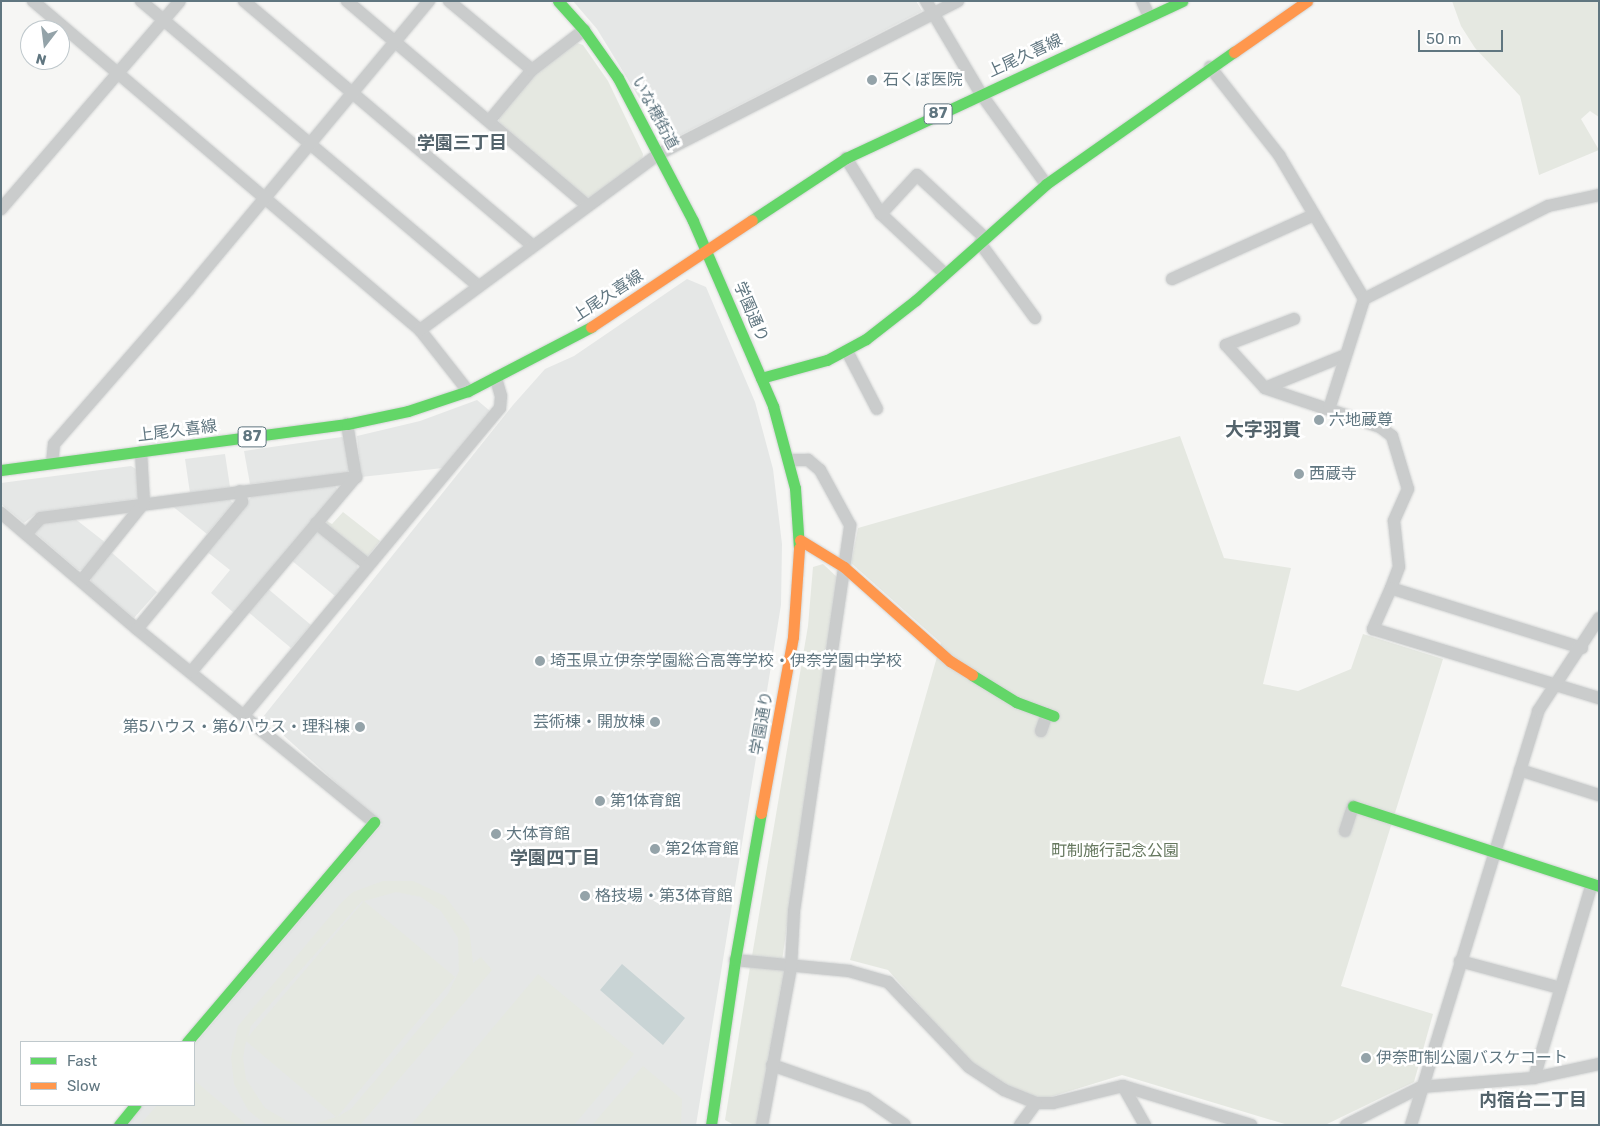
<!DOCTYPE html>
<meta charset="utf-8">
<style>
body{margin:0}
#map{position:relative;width:1600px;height:1126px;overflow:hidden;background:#f6f6f4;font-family:Rubik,"Noto Sans JP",sans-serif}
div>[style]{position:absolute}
.built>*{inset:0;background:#e5e7e6}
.green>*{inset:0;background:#e5e8e1}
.water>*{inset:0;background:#c9d4d5}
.roads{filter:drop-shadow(0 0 1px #d2d4d4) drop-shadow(0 0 1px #d2d4d4)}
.street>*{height:12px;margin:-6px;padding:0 6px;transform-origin:6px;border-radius:6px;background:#cacccc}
.fast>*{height:11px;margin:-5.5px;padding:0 5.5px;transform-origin:5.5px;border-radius:5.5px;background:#63d668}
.slow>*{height:11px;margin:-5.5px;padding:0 5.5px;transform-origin:5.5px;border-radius:5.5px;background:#ff974d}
.dots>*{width:14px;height:14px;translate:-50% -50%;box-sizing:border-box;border:2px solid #fff;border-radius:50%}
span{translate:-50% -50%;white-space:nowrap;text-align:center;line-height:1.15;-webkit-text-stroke:5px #fff;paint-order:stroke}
.shield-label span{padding:1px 4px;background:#fff;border:1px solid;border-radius:4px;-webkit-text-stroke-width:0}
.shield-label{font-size:15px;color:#607680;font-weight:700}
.street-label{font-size:16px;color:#607680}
.poi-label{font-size:16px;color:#607680}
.left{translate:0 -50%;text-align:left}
.right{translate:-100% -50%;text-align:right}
.park-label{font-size:16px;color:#66785f}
.neighbourhood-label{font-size:18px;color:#53636b;font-weight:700}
.quarter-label{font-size:19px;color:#53636b;font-weight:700}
.frame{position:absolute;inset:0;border:2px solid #607680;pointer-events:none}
.legend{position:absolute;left:20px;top:1041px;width:175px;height:65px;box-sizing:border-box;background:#fff;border:1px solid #bfc8cc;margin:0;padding:6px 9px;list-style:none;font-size:15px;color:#607680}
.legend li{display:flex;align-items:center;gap:10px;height:25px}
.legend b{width:25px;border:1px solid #bfc8cc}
.north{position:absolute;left:20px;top:20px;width:50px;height:50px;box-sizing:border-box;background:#fff;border:1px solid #bfc8cc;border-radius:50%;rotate:195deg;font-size:14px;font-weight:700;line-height:20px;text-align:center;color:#607680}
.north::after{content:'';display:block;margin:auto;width:18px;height:22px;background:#94a3a9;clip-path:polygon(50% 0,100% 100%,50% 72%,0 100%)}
.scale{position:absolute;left:1418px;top:30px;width:85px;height:22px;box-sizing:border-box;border:2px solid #607680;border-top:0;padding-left:6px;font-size:15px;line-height:18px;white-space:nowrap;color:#607680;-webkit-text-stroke:4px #fff;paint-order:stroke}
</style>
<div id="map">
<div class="built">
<div style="clip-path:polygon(573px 1px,916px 1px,922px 11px,669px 141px,665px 140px,597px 29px)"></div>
<div style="clip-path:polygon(687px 279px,706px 287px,755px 402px,773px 469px,782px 544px,781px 605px,696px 1125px,126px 1125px,143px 1105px,194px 1105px,194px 1045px,382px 824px,263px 717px,513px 405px,545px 369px,574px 356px)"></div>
<div style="clip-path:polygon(477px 400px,490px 411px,443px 468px,361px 477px,357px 436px,420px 421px)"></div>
<div style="clip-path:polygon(342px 437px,347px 440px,350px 468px,347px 473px,250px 484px,244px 451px)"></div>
<div style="clip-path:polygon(225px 454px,230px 487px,190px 493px,185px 459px)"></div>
<div style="clip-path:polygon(131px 466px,136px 469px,140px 496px,136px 499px,38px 512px,24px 523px,1px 504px,1px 483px)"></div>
<div style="clip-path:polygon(334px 484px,338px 490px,234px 613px,211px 593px,230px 570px,206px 551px,252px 496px)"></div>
<div style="clip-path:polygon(228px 498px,233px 503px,207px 534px,171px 505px)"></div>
<div style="clip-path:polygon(74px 518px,106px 543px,84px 570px,78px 570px,34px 532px,43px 522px)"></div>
<div style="clip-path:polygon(318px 531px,357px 563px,358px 570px,335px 596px,291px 560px)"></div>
<div style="clip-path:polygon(111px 552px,157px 592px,134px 618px,91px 582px,91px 576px)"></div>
<div style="clip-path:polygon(267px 588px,311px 625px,291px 648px,247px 611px)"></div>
</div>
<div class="green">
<div style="clip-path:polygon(1452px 1px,1599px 1px,1599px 117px,1590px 111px,1581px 119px,1599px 150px,1539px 175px,1520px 96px,1475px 48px,1461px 26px)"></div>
<div style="clip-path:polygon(577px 43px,583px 45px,608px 81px,643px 154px,642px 161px,592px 198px,585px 197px,499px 122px,499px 117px,536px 71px)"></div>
<div style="clip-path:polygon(1180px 436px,1224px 558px,1291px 568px,1263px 684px,1298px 691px,1351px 669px,1363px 634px,1443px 659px,1341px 986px,1433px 1014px,1414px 1082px,1325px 1125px,1288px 1125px,1122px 1075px,1047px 1098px,1032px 1096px,1007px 1085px,967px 1059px,888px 970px,850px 960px,941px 643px,851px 563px,858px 528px)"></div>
<div style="clip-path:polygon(343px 512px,380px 541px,368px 556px,363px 557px,326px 525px,327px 521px,332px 524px)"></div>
<div style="clip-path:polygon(823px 564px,837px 577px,782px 961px,752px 956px,808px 626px,813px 567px)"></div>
<div style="clip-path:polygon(evenodd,383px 881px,413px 881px,445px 896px,469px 928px,473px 963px,481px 957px,492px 970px,360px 1125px,266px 1125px,248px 1110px,234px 1084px,231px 1057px,238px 1026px,342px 902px,353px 892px,383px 881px,396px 892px,421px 897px,441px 911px,458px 938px,459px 971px,448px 994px,351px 1109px,337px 1117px,455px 977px,364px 901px,396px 892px,383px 881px,362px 901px,363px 902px,248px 1037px,251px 1026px,362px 901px,383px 881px,246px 1041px,336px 1117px,314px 1124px,301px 1124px,287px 1121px,265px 1108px,246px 1079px,243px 1058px,246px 1041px)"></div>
<div style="clip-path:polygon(750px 967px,784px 971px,756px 1125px,734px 1125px,725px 1120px)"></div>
<div style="clip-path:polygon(538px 974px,634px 1054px,574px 1125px,411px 1125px)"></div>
<div style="clip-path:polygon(643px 1066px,682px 1099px,681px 1125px,592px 1125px)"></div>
<div style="clip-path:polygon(194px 1080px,247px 1125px,140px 1125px,157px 1105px,194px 1105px)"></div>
</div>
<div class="water">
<div style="clip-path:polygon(622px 964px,685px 1018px,663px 1045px,600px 990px)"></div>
</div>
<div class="roads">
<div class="street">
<div style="left:33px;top:1px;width:508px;rotate:40.37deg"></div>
<div style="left:420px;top:330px;width:78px;rotate:51.8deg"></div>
<div style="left:141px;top:1px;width:441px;rotate:40.2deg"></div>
<div style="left:244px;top:1px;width:379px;rotate:40.3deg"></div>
<div style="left:347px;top:1px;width:316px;rotate:40.4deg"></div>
<div style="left:449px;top:1px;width:108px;rotate:39.7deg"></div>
<div style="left:926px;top:1px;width:108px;rotate:59.4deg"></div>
<div style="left:981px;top:94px;width:111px;rotate:54.2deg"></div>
<div style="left:1142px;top:1px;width:17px;rotate:65deg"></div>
<div style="left:1210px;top:67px;width:112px;rotate:51.9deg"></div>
<div style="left:1279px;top:155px;width:167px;rotate:59.4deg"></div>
<div style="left:489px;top:121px;width:67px;rotate:-49.9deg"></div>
<div style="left:532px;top:70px;width:66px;rotate:-37.6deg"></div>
<div style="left:846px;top:158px;width:66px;rotate:58deg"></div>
<div style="left:1px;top:209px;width:274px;rotate:-49.3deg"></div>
<div style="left:980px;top:243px;width:93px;rotate:53.7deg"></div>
<div style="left:945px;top:274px;width:88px;rotate:-136.8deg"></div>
<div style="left:881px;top:214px;width:53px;rotate:-47.3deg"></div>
<div style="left:917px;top:175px;width:93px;rotate:42.8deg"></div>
<div style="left:1172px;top:279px;width:156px;rotate:-24.3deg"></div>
<div style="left:1294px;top:319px;width:73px;rotate:159.1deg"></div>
<div style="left:1226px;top:345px;width:58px;rotate:47.8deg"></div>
<div style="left:1265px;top:388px;width:121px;rotate:18.7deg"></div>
<div style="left:1380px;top:427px;width:15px;rotate:37deg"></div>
<div style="left:1392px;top:436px;width:55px;rotate:73.2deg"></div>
<div style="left:1408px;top:489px;width:35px;rotate:114deg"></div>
<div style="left:1394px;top:521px;width:46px;rotate:83.8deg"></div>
<div style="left:1399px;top:567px;width:22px;rotate:111deg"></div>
<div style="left:420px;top:330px;width:297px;rotate:-36.4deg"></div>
<div style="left:659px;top:154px;width:336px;rotate:-27.1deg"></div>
<div style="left:847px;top:351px;width:65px;rotate:62.7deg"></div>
<div style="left:1265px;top:388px;width:87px;rotate:-22.2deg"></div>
<div style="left:1329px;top:409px;width:115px;rotate:-72.3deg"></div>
<div style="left:1364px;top:299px;width:206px;rotate:-26.8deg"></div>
<div style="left:1548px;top:206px;width:52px;rotate:-12.2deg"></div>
<div style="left:347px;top:424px;width:54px;rotate:80.4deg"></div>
<div style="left:52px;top:463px;width:19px;rotate:-84deg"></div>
<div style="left:54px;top:444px;width:206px;rotate:-48.9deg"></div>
<div style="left:189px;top:289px;width:375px;rotate:-50.2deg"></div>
<div style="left:1px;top:513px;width:179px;rotate:40.5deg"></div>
<div style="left:137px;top:629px;width:306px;rotate:39.2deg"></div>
<div style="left:316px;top:523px;width:65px;rotate:38.8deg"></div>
<div style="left:26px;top:534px;width:22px;rotate:-47deg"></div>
<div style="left:41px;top:518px;width:318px;rotate:-7.4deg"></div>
<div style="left:82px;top:580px;width:99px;rotate:-51.2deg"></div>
<div style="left:144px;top:503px;width:51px;rotate:-93.4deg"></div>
<div style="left:137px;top:629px;width:165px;rotate:-50.4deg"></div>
<div style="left:242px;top:502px;width:11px;rotate:-100deg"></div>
<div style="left:1582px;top:648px;width:200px;rotate:-162.6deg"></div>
<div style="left:1391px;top:588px;width:45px;rotate:113.7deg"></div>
<div style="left:1373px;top:629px;width:236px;rotate:17deg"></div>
<div style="left:191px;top:672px;width:255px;rotate:-49.8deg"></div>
<div style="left:245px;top:714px;width:398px;rotate:-50.2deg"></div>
<div style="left:500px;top:408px;width:12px;rotate:-85deg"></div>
<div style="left:501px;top:396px;width:19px;rotate:-106deg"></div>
<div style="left:1041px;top:731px;width:18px;rotate:-71deg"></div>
<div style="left:1520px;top:770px;width:83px;rotate:17.6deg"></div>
<div style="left:1345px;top:831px;width:26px;rotate:-72deg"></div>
<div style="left:735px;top:960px;width:115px;rotate:5.5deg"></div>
<div style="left:849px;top:971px;width:41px;rotate:15.8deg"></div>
<div style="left:888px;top:982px;width:117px;rotate:46.4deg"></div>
<div style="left:969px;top:1067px;width:42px;rotate:33.3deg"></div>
<div style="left:1004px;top:1090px;width:35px;rotate:22deg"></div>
<div style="left:1036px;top:1103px;width:17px"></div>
<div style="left:1053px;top:1103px;width:72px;rotate:-13.7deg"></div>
<div style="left:1123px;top:1086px;width:134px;rotate:16.9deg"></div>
<div style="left:1460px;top:961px;width:104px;rotate:15.1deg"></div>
<div style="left:772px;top:1065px;width:100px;rotate:19.3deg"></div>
<div style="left:866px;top:1098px;width:47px;rotate:34.7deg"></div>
<div style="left:1534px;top:1078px;width:202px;rotate:-73.4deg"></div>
<div style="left:1123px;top:1086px;width:45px;rotate:60.6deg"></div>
<div style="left:762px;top:1125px;width:161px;rotate:-79.6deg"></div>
<div style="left:791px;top:967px;width:56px;rotate:-86.9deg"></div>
<div style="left:794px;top:911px;width:390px;rotate:-81.7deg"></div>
<div style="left:850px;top:525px;width:63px;rotate:-118.6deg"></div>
<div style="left:820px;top:470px;width:16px;rotate:-140deg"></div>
<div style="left:808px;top:460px;width:18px;rotate:180deg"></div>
<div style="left:1020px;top:1125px;width:27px;rotate:-54deg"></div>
<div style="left:1346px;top:1125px;width:84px;rotate:-26.9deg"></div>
<div style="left:1421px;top:1087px;width:113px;rotate:-4.6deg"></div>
<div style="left:1534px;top:1078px;width:66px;rotate:-12.2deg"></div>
<div style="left:1411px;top:1125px;width:433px;rotate:-72.9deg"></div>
<div style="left:1538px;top:711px;width:111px;rotate:-56.7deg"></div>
</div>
<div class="fast">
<div style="left:558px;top:1px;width:39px;rotate:48deg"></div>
<div style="left:584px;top:30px;width:59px;rotate:54.7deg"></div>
<div style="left:618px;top:78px;width:161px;rotate:62.3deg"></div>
<div style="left:693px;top:221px;width:202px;rotate:66.6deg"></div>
<div style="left:773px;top:406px;width:85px;rotate:75deg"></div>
<div style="left:795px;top:488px;width:60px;rotate:86.2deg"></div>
<div style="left:752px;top:220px;width:113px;rotate:-33.4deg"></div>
<div style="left:846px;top:158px;width:371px;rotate:-25deg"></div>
<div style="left:761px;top:378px;width:68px;rotate:-15.3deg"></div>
<div style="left:827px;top:360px;width:44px;rotate:-28.3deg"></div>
<div style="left:866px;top:339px;width:63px;rotate:-38deg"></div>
<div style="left:916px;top:300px;width:174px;rotate:-41.7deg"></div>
<div style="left:1046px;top:184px;width:230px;rotate:-35.1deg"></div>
<div style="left:1px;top:470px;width:349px;rotate:-7.6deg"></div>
<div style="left:347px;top:424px;width:62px;rotate:-12deg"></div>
<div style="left:408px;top:411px;width:63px;rotate:-18.4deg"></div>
<div style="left:468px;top:391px;width:139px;rotate:-27.5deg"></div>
<div style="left:972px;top:675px;width:52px;rotate:31.5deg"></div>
<div style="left:1016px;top:702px;width:40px;rotate:20.2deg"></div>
<div style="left:1353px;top:806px;width:259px;rotate:18deg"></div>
<div style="left:187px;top:1042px;width:289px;rotate:-49.6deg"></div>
<div style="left:119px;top:1125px;width:26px;rotate:-51deg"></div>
<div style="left:711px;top:1125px;width:167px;rotate:-81.7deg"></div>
<div style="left:735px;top:960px;width:149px;rotate:-80deg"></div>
</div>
<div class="slow">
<div style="left:1234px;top:52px;width:89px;rotate:-34.9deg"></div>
<div style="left:591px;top:327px;width:193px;rotate:-33.6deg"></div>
<div style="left:800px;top:540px;width:52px;rotate:31.5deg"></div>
<div style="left:844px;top:567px;width:142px;rotate:41.6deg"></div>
<div style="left:950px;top:661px;width:26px;rotate:32deg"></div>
<div style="left:761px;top:813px;width:179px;rotate:-79.7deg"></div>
<div style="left:793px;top:637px;width:89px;rotate:-86.1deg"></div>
</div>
</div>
<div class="dots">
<div style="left:872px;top:80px;background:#94a3a9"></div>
<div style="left:1319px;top:420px;background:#94a3a9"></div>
<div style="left:1299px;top:474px;background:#94a3a9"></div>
<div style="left:540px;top:661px;background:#94a3a9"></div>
<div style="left:655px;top:722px;background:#94a3a9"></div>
<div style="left:360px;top:727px;background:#94a3a9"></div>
<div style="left:600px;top:801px;background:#94a3a9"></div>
<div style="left:496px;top:834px;background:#94a3a9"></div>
<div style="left:655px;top:849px;background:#94a3a9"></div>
<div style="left:585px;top:896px;background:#94a3a9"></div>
<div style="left:1366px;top:1058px;background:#94a3a9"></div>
</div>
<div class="shield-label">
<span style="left:938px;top:114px">87</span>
<span style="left:252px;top:437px">87</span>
</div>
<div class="street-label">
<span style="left:1025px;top:56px;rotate:-25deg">上尾久喜線</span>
<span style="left:655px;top:113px;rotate:62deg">いな穂街道</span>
<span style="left:608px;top:296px;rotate:-33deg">上尾久喜線</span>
<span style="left:751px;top:312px;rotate:67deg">学園通り</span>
<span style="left:177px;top:431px;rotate:-7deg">上尾久喜線</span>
<span style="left:762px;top:723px;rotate:-80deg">学園通り</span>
</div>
<div class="poi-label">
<span class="left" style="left:883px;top:80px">石くぼ医院</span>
<span class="left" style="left:1329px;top:420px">六地蔵尊</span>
<span class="left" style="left:1309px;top:474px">西蔵寺</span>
<span class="left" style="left:550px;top:661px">埼玉県立伊奈学園総合高等学校・伊奈学園中学校</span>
<span class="right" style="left:645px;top:722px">芸術棟・開放棟</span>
<span class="right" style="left:350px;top:727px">第5ハウス・第6ハウス・理科棟</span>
<span class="left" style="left:610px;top:801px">第1体育館</span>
<span class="left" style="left:506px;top:834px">大体育館</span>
<span class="left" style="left:665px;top:849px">第2体育館</span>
<span class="left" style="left:595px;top:896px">格技場・第3体育館</span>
<span class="left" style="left:1376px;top:1058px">伊奈町制公園バスケコート</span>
</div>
<div class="park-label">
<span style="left:1115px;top:851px">町制施行記念公園</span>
</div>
<div class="neighbourhood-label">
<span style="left:462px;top:143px">学園三丁目</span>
<span style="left:555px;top:858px">学園四丁目</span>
<span style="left:1533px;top:1100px">内宿台二丁目</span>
</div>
<div class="quarter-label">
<span style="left:1263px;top:430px">大字羽貫</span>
</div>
<div class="frame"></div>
<ul class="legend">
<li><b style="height:6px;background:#63d668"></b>Fast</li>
<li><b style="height:6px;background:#ff974d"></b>Slow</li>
</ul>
<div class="north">N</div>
<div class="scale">50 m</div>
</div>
